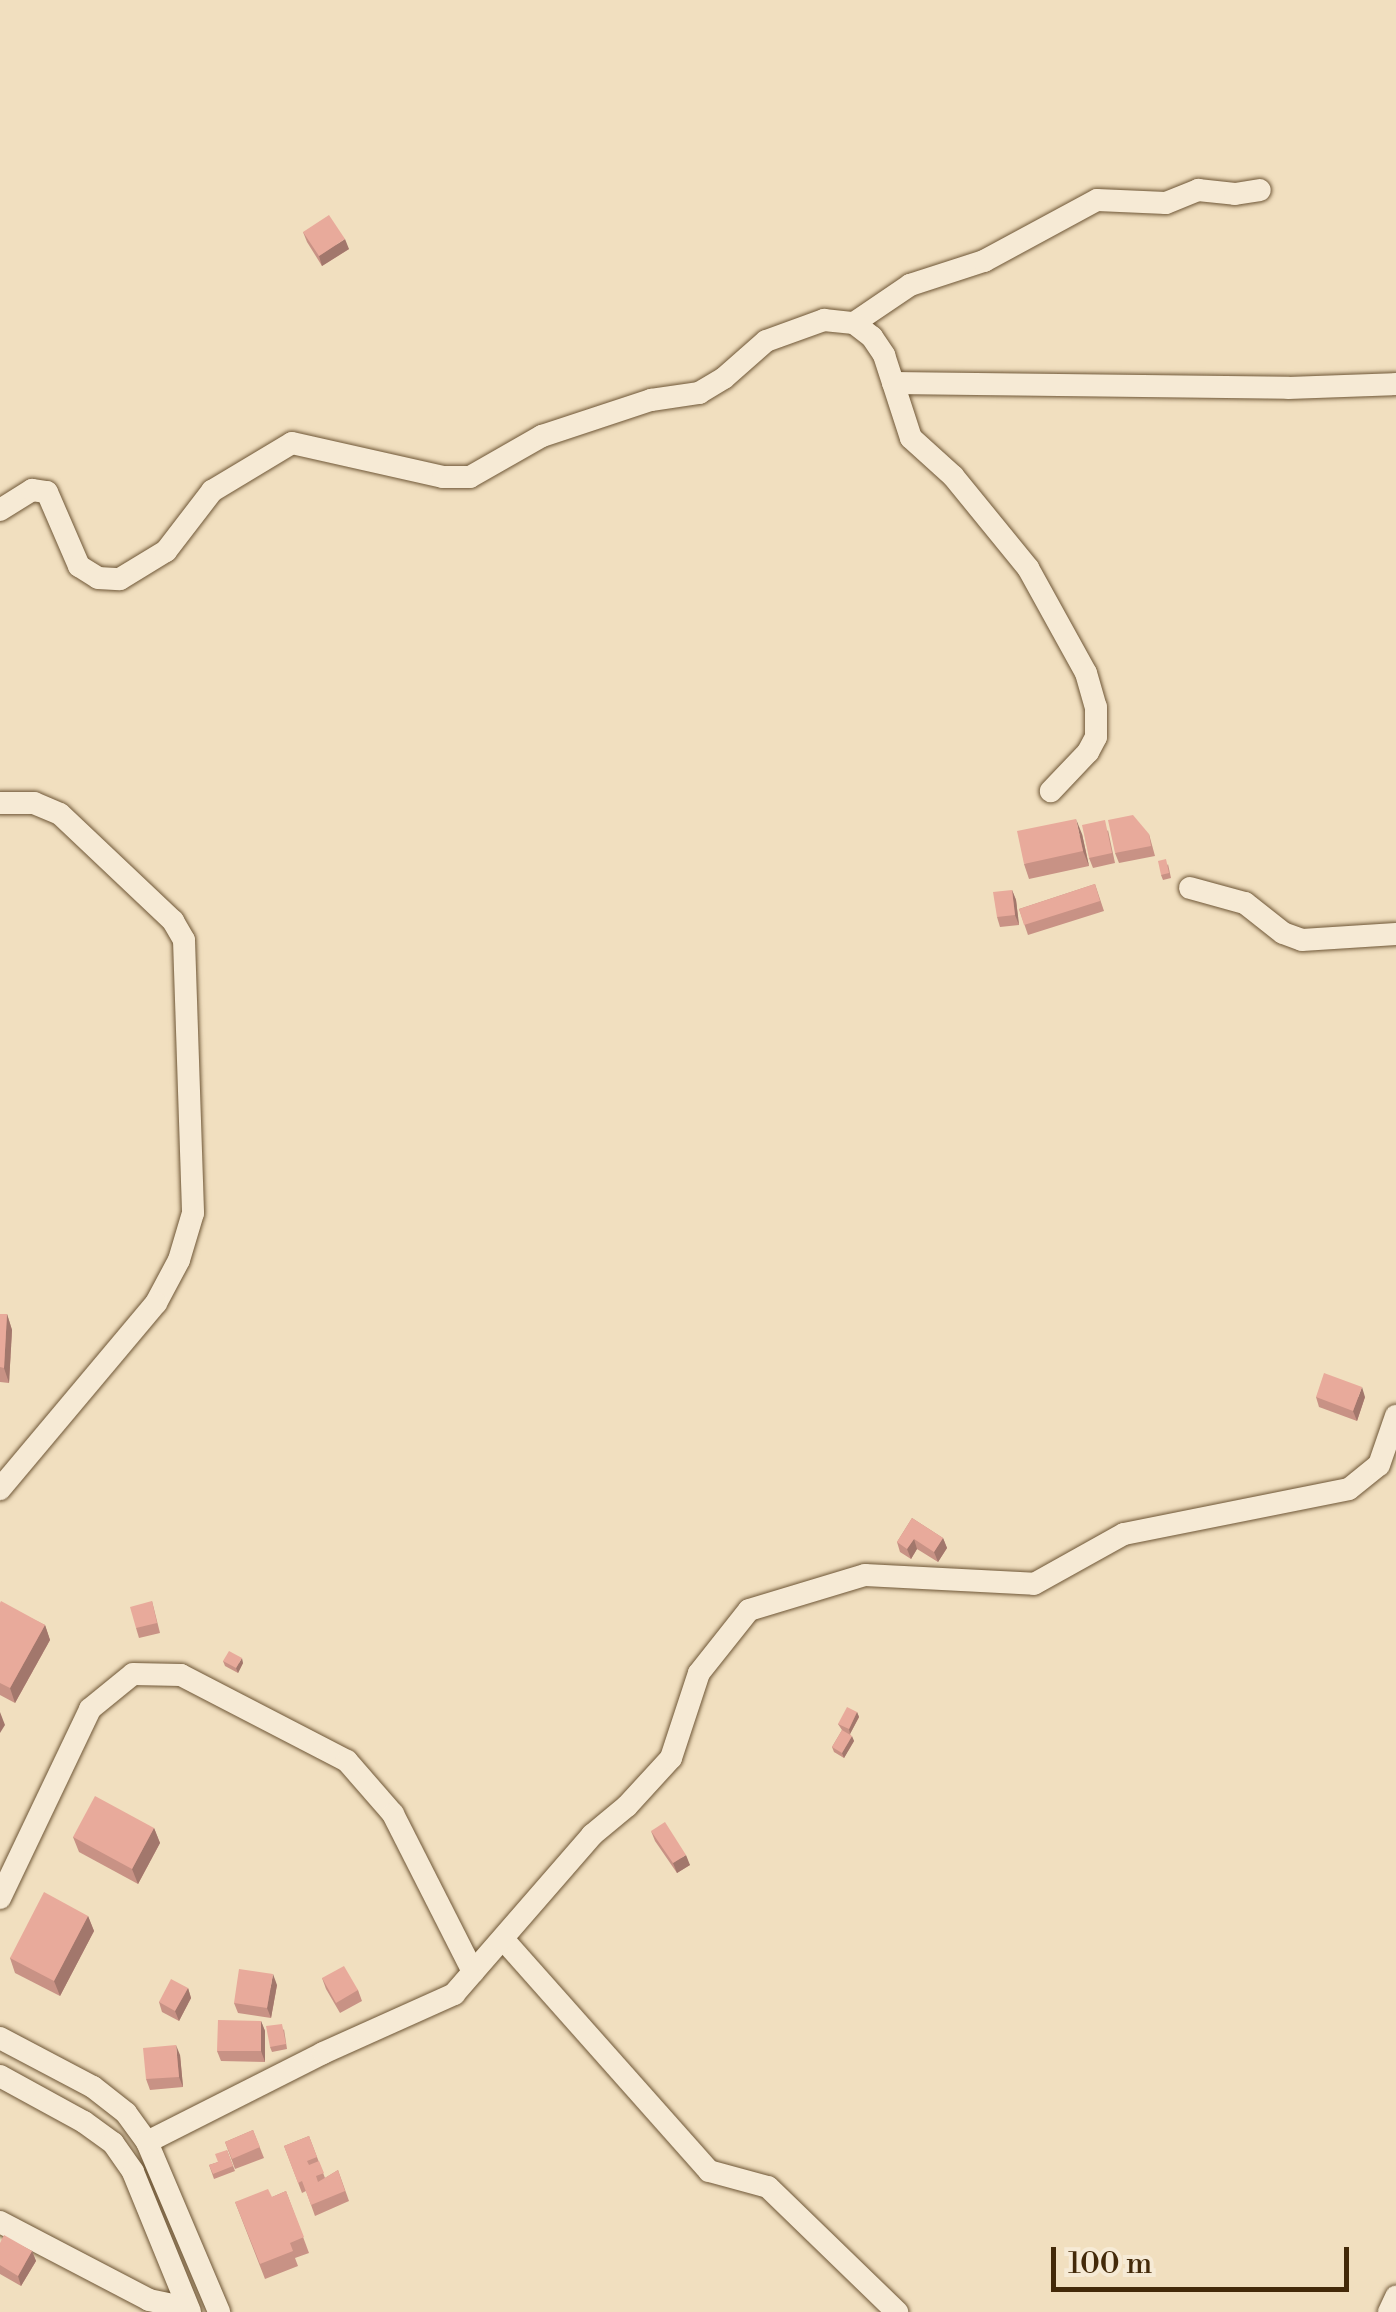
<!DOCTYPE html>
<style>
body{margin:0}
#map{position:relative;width:1396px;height:2312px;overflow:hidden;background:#f1dfbf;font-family:"Libre Bodoni",serif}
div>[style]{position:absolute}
.roads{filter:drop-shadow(0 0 2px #6e5636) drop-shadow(0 0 2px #6e5636)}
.minor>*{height:22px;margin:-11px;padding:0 11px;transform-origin:11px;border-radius:11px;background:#f6ead5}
.wall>*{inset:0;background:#c89285}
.shaded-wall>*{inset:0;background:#a2776c}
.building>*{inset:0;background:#e8aa9b}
span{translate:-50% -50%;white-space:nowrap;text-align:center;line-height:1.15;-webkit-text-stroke:8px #f6ead5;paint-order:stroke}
.scale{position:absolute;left:1051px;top:2247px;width:298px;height:45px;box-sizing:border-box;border:5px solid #432909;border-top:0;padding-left:12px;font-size:30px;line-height:35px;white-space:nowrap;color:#432909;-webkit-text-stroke:8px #f6ead5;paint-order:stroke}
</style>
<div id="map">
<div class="roads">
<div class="minor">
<div style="left:854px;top:323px;width:68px;rotate:-34.2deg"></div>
<div style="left:910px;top:285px;width:78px;rotate:-18deg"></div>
<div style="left:984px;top:261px;width:128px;rotate:-28.4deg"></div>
<div style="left:1097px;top:200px;width:69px;rotate:2.5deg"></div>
<div style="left:1166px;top:203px;width:35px;rotate:-22deg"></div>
<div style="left:1198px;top:190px;width:37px;rotate:6deg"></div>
<div style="left:1235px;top:194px;width:25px;rotate:-9deg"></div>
<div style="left:893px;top:383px;width:395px;rotate:0.7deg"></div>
<div style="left:1288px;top:388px;width:108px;rotate:-2.1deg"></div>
<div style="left:0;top:510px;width:38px;rotate:-32deg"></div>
<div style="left:32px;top:490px;width:15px;rotate:8deg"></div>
<div style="left:47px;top:492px;width:81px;rotate:66.6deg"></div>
<div style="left:79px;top:566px;width:22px;rotate:32deg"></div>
<div style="left:98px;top:578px;width:22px;rotate:3deg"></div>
<div style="left:120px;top:579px;width:54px;rotate:-31.3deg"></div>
<div style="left:166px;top:551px;width:76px;rotate:-52.5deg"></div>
<div style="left:212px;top:491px;width:93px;rotate:-31deg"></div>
<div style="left:292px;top:443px;width:155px;rotate:12.7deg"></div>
<div style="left:443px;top:477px;width:27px"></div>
<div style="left:470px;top:477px;width:83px;rotate:-29.7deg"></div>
<div style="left:542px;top:436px;width:115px;rotate:-18.3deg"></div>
<div style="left:651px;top:400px;width:49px;rotate:-8.3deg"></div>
<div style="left:699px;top:393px;width:29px;rotate:-31deg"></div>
<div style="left:724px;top:378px;width:56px;rotate:-41.4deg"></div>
<div style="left:766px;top:341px;width:62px;rotate:-19.9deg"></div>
<div style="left:824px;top:320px;width:30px;rotate:6deg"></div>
<div style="left:854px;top:323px;width:23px;rotate:38deg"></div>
<div style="left:872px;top:337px;width:22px;rotate:56deg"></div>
<div style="left:884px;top:355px;width:87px;rotate:72deg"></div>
<div style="left:911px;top:438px;width:57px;rotate:42.1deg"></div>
<div style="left:953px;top:476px;width:119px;rotate:50.8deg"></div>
<div style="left:1028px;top:568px;width:120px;rotate:61.1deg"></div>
<div style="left:1086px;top:673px;width:35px;rotate:74deg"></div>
<div style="left:1096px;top:707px;width:30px;rotate:90deg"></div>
<div style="left:1096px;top:737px;width:17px;rotate:118deg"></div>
<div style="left:1088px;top:752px;width:54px;rotate:133.5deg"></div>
<div style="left:0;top:803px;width:34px"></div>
<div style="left:34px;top:803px;width:28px;rotate:23deg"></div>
<div style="left:60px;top:814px;width:156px;rotate:43.4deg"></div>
<div style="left:173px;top:921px;width:22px;rotate:60deg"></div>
<div style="left:184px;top:940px;width:273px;rotate:88.1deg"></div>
<div style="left:193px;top:1213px;width:49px;rotate:106.6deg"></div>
<div style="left:179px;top:1260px;width:49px;rotate:118.1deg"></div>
<div style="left:156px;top:1303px;width:243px;rotate:130deg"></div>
<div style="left:1190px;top:888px;width:57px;rotate:15.3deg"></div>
<div style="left:1245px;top:903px;width:48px;rotate:38.3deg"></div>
<div style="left:1283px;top:933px;width:20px;rotate:20deg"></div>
<div style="left:1302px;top:940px;width:94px;rotate:-3.7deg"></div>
<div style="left:0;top:1898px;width:209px;rotate:-64.5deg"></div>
<div style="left:90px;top:1709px;width:55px;rotate:-39.1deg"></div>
<div style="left:133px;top:1674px;width:48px;rotate:1.2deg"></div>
<div style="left:181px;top:1675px;width:187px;rotate:27.4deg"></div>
<div style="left:347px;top:1761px;width:70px;rotate:49deg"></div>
<div style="left:393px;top:1814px;width:177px;rotate:63.1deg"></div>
<div style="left:503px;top:1939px;width:310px;rotate:48.4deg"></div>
<div style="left:709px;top:2171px;width:61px;rotate:15.2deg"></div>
<div style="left:768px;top:2187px;width:180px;rotate:44.1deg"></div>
<div style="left:0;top:2038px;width:105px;rotate:27.8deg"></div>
<div style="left:93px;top:2087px;width:42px;rotate:38.2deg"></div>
<div style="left:126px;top:2113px;width:36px;rotate:54deg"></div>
<div style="left:147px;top:2142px;width:185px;rotate:67deg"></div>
<div style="left:0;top:2076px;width:96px;rotate:28.7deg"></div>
<div style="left:84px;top:2122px;width:36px;rotate:36deg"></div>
<div style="left:113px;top:2143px;width:35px;rotate:55deg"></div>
<div style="left:133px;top:2172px;width:151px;rotate:67.8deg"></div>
<div style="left:147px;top:2142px;width:197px;rotate:-26.8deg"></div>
<div style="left:323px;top:2053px;width:144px;rotate:-24.2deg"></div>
<div style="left:454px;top:1994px;width:211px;rotate:-49deg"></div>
<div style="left:592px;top:1835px;width:45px;rotate:-39.6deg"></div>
<div style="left:627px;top:1806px;width:65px;rotate:-47.5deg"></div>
<div style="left:671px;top:1758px;width:89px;rotate:-71.8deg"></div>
<div style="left:699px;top:1673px;width:80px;rotate:-51.6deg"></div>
<div style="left:749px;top:1610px;width:121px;rotate:-16.8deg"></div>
<div style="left:865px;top:1575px;width:169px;rotate:3deg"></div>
<div style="left:1034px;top:1584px;width:103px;rotate:-29.1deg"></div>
<div style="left:1124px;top:1534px;width:229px;rotate:-11.3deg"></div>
<div style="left:1349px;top:1489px;width:38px;rotate:-39deg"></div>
<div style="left:1379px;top:1465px;width:52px;rotate:-70.9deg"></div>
<div style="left:0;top:2222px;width:168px;rotate:27.6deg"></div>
<div style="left:149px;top:2300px;width:40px;rotate:12deg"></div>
<div style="left:1389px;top:2312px;width:17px;rotate:-65deg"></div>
</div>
</div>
<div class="wall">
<div style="clip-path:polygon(303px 232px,349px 249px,322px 266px,307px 242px)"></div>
<div style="clip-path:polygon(1108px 830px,1115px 863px,1093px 868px,1089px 858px)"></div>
<div style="clip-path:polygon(1082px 834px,1089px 866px,1029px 879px,1024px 864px)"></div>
<div style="clip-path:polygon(1149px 834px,1155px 856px,1119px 863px,1115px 853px)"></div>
<div style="clip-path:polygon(1168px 864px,1171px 878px,1163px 880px,1161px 875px)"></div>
<div style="clip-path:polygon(1095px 884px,1104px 911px,1028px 935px,1019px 909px)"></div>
<div style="clip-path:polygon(1012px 890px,1016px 900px,1019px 925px,1000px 927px,997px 917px)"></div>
<div style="clip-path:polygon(0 1314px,7px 1314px,12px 1330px,9px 1383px,0 1382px)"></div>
<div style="clip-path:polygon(1316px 1397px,1365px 1397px,1357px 1421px,1319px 1407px)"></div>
<div style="clip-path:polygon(912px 1518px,943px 1538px,947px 1548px,938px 1562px,917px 1549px,911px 1559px,900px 1552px,897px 1542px)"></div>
<div style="clip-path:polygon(152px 1601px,160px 1633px,139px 1638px,136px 1628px)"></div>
<div style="clip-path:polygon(0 1603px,45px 1625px,50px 1640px,15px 1703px,0 1695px)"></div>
<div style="clip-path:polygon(223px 1661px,243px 1663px,238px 1673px,225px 1666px)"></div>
<div style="clip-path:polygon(857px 1712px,859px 1717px,850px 1734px,854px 1741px,844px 1758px,834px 1752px,832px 1747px,842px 1730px,838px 1724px)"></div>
<div style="clip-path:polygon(154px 1828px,160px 1843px,138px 1884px,79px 1852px,73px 1837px)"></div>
<div style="clip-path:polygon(651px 1831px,690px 1865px,677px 1873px,655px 1841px)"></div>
<div style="clip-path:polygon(88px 1916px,94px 1931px,60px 1996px,15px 1973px,10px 1958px)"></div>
<div style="clip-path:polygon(322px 1978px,358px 1990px,362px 2001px,340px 2013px,326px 1989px)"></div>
<div style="clip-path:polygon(277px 1985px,271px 2018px,238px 2013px,234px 2003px)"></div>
<div style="clip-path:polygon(188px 1988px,191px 1998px,179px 2021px,162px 2012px,159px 2002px)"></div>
<div style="clip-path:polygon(261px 2021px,265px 2031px,265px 2062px,221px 2061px,217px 2051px)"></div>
<div style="clip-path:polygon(284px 2029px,287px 2049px,272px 2052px,270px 2047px)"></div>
<div style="clip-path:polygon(180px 2055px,183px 2087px,150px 2090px,146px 2079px)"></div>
<div style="clip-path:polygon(253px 2130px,264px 2158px,235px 2169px,225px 2142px)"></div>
<div style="clip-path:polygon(309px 2136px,325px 2178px,338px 2170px,349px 2201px,315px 2216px,306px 2191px,302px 2193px,284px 2146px)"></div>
<div style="clip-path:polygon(227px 2150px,235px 2171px,214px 2179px,209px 2165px,218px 2162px)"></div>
<div style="clip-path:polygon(286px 2191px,309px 2253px,295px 2258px,298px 2266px,265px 2279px,235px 2202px,272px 2197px)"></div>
<div style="clip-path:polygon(0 2243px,32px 2251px,36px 2261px,21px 2286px,0 2274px)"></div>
</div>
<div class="shaded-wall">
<div style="clip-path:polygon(345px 239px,349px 249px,322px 266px,319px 256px)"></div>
<div style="clip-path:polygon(1076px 819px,1082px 834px,1089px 866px,1083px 851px)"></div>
<div style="clip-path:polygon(1012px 890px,1016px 900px,1019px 925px,1015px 915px)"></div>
<div style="clip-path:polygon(7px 1314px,12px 1330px,9px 1383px,4px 1368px)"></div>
<div style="clip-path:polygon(1362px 1387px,1365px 1397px,1357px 1421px,1353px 1411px)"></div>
<div style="clip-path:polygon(943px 1538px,947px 1548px,938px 1562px,934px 1552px)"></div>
<div style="clip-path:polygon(914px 1539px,917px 1549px,911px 1559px,907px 1549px)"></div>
<div style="clip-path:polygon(45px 1625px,50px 1640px,15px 1703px,10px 1688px)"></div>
<div style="clip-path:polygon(242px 1658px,243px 1663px,238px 1673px,236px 1668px)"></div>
<div style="clip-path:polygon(0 1712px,5px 1725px,0 1733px)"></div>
<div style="clip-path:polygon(857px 1712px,859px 1717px,850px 1734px,849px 1729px)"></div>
<div style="clip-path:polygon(852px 1736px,854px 1741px,844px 1758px,842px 1753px)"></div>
<div style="clip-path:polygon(154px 1828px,160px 1843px,138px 1884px,132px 1869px)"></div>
<div style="clip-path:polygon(686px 1855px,690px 1865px,677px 1873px,673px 1863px)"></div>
<div style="clip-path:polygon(88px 1916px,94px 1931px,60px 1996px,54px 1981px)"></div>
<div style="clip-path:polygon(273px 1974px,277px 1985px,271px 2018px,267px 2008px)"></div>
<div style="clip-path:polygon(188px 1988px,191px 1998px,179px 2021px,175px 2011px)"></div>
<div style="clip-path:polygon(261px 2021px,265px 2031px,265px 2062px,261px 2051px)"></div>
<div style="clip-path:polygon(176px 2045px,180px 2055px,183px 2087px,179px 2077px)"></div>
<div style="clip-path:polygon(32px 2251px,36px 2261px,21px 2286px,18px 2276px)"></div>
</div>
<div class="building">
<div style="clip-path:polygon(329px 215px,345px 239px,319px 256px,303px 232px)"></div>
<div style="clip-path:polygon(1133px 815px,1149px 834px,1151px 846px,1115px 853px,1108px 820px)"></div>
<div style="clip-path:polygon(1076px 819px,1083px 851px,1024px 864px,1017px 831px)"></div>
<div style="clip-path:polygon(1105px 820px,1112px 853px,1089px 858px,1082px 825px)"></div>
<div style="clip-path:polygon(1166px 859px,1169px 873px,1161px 875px,1158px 861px)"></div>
<div style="clip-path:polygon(1095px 884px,1100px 901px,1024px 925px,1019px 909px)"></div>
<div style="clip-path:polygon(1012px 890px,1015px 915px,997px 917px,993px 892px)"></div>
<div style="clip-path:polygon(0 1314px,7px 1314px,4px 1368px,0 1367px)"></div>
<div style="clip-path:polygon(1324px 1373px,1362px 1387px,1353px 1411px,1316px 1397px)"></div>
<div style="clip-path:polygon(912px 1518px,943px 1538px,934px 1552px,914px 1539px,907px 1549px,897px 1542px)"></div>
<div style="clip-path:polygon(1px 1601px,45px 1625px,10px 1688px,0 1683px,0 1603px)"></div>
<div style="clip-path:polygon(152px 1601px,157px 1623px,136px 1628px,130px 1607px)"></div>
<div style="clip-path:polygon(229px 1651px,242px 1658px,236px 1668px,223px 1661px)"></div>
<div style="clip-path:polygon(847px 1707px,857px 1712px,849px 1729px,838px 1724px)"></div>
<div style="clip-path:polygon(842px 1730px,852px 1736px,842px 1753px,832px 1747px)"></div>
<div style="clip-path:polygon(95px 1796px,154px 1828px,132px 1869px,73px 1837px)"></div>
<div style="clip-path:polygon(665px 1822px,686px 1855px,673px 1863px,651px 1831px)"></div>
<div style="clip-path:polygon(44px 1892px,88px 1916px,54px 1981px,10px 1958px)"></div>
<div style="clip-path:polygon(344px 1966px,358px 1990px,336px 2003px,322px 1978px)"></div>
<div style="clip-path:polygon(239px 1969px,273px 1974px,267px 2008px,234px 2003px)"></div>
<div style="clip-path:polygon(171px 1979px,188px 1988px,175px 2011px,159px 2002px)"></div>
<div style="clip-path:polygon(218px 2020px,261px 2021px,261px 2051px,217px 2051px)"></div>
<div style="clip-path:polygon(282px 2024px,286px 2044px,270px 2047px,266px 2026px)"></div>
<div style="clip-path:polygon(176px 2045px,179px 2077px,146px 2079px,143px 2048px)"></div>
<div style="clip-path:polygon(253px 2130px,260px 2147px,232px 2159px,225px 2142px)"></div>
<div style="clip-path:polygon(309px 2136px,317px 2157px,307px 2161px,309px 2165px,319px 2161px,324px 2173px,316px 2176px,318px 2182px,338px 2170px,345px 2191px,311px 2205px,302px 2181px,298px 2183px,284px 2146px)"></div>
<div style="clip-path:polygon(227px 2150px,233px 2166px,213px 2174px,209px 2165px,218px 2162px,215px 2154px)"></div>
<div style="clip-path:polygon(268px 2189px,272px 2197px,286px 2191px,304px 2237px,290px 2243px,293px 2251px,260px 2264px,235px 2202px)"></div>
<div style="clip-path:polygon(4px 2235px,32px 2251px,18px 2276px,0 2265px,0 2243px)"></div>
</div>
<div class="scale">100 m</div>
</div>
